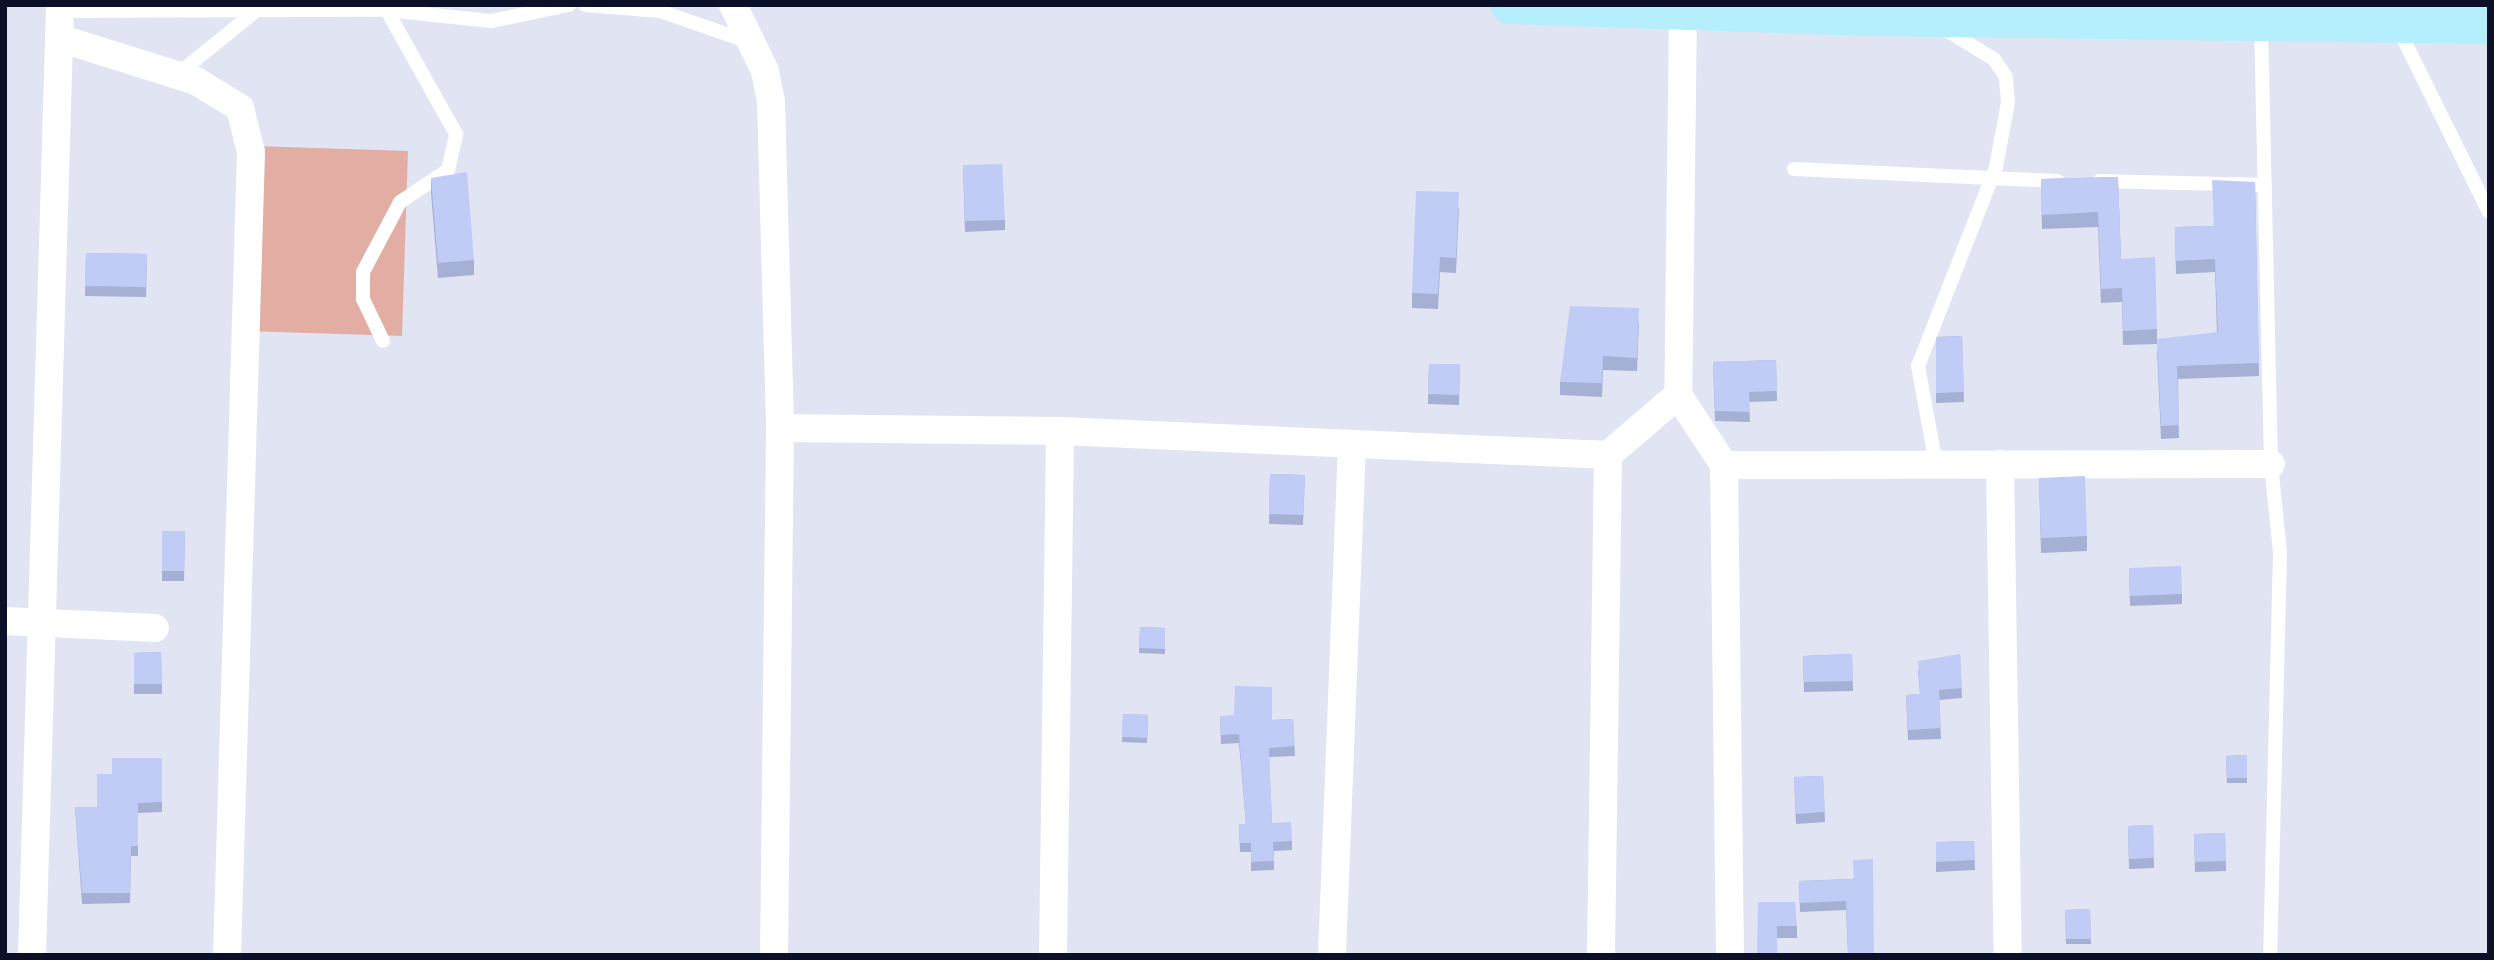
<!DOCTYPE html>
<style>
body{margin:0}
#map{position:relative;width:2494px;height:960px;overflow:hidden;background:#e0e4f3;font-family:Poppins,sans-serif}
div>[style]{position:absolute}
.green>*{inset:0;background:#e2aea3}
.service>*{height:14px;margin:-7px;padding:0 7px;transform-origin:7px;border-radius:7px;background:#fff}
.minor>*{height:28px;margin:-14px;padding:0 14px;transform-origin:14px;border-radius:14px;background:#fff}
.primary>*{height:38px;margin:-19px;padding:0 19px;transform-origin:19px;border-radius:19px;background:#b5effb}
.wall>*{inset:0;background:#a6afd4}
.building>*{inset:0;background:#c1ccf6}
span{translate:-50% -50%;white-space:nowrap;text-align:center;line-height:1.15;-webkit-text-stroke:7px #f2f2f2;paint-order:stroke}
.frame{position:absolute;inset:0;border:7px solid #0b0f28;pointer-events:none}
</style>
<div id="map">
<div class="green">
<div style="clip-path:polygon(254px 146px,408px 151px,402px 336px,247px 331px)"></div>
</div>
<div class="service">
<div style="left:585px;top:5px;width:75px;rotate:4.6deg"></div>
<div style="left:660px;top:11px;width:94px;rotate:19.2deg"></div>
<div style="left:60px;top:11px;width:326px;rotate:-0.2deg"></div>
<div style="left:386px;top:10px;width:106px;rotate:6deg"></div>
<div style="left:491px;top:21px;width:80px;rotate:-11.6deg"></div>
<div style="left:2261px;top:24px;width:440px;rotate:88.7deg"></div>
<div style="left:2271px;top:464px;width:88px;rotate:84.2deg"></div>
<div style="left:2280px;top:552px;width:403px;rotate:91.4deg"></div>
<div style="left:2398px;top:28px;width:205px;rotate:63.7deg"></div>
<div style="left:178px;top:74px;width:95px;rotate:-39deg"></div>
<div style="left:1794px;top:169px;width:264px;rotate:2.6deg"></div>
<div style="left:2099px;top:181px;width:166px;rotate:1.4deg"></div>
<div style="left:383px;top:341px;width:47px;rotate:-115.5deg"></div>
<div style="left:363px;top:299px;width:27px;rotate:-90deg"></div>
<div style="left:363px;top:272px;width:79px;rotate:-62.1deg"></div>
<div style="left:400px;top:202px;width:58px;rotate:-33.7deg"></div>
<div style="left:448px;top:170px;width:37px;rotate:-77deg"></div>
<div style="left:456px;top:134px;width:148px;rotate:-119.2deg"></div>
<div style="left:1936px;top:464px;width:100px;rotate:-100.4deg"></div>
<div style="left:1918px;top:366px;width:214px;rotate:-68.6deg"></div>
<div style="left:1996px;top:167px;width:66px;rotate:-79.5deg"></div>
<div style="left:2008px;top:102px;width:25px;rotate:-95deg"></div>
<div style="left:2006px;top:77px;width:22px;rotate:-124deg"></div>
<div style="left:1994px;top:59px;width:62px;rotate:-148.9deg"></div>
</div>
<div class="minor">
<div style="left:733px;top:5px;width:73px;rotate:64.1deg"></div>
<div style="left:765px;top:71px;width:32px;rotate:79deg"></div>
<div style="left:771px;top:102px;width:326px;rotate:88.4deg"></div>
<div style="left:780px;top:428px;width:527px;rotate:90.65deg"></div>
<div style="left:1683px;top:10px;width:385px;rotate:90.7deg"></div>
<div style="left:1678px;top:395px;width:84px;rotate:56.7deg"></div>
<div style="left:1724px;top:465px;width:547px;rotate:-0.1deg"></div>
<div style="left:59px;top:38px;width:144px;rotate:17.4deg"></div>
<div style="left:196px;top:81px;width:52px;rotate:31.5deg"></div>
<div style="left:240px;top:108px;width:45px;rotate:76deg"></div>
<div style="left:251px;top:152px;width:803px;rotate:91.71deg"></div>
<div style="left:780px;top:428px;width:280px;rotate:0.6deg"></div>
<div style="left:1060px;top:431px;width:549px;rotate:2.51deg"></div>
<div style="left:1608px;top:455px;width:92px;rotate:-40.6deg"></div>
<div style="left:2000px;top:464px;width:491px;rotate:89.1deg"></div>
<div style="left:1724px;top:465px;width:490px;rotate:89.3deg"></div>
<div style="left:5px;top:621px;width:150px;rotate:2.7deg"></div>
<div style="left:32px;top:955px;width:950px;rotate:-88.31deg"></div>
<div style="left:1053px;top:955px;width:524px;rotate:-89.23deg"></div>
<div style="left:1332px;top:955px;width:511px;rotate:-87.76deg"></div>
<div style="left:1601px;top:955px;width:500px;rotate:-89.2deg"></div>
</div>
<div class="primary">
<div style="left:1510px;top:5px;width:359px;rotate:1.9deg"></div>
<div style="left:1869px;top:17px;width:620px;rotate:0.74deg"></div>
</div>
<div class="wall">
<div style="clip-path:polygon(963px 165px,1005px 220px,1005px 230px,965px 232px)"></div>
<div style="clip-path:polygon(2118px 177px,2121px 259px,2157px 329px,2157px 344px,2123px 345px,2122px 302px,2101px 303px,2098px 227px,2042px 229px,2041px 179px)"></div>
<div style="clip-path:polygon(431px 178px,474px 260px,474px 275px,438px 278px,431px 193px)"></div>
<div style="clip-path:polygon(2255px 182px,2259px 376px,2178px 379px,2179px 438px,2161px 439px,2157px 351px,2217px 332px,2215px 272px,2176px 274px,2175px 227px,2214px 226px)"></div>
<div style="clip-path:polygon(1459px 207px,1456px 273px,1440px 272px,1438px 309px,1412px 308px,1412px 293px)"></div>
<div style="clip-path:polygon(86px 253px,147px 254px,146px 297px,85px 296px)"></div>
<div style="clip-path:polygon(1639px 322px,1637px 371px,1603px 370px,1602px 397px,1560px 395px,1560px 382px)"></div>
<div style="clip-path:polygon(1962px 336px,1964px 402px,1936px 403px,1936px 337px)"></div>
<div style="clip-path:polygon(1776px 360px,1777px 401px,1749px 402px,1750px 422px,1715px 421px,1713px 362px)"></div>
<div style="clip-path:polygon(1429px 364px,1460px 364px,1459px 405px,1428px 404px)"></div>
<div style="clip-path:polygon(1270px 474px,1305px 475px,1303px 525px,1269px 524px)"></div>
<div style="clip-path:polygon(2039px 478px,2087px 536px,2087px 551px,2041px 553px)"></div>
<div style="clip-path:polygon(162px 531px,185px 531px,184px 581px,162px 581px)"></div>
<div style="clip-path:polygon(2129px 568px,2182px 594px,2182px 604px,2130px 606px)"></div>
<div style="clip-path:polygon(1140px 627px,1165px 628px,1165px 654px,1139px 653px)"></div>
<div style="clip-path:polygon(161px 652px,162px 694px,134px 694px,134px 653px)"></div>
<div style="clip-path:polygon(1852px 654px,1853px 691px,1804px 692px,1803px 656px)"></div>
<div style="clip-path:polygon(1960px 654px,1962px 698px,1939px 700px,1941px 739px,1908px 740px,1906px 695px,1920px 694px,1918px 671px)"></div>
<div style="clip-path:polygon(1123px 714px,1148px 715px,1147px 743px,1122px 742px)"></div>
<div style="clip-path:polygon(1220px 716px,1272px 720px,1293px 719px,1295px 756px,1269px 757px,1272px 823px,1292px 841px,1292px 850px,1274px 851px,1274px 870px,1251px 871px,1251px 852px,1240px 852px,1239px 824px,1246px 824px,1239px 743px,1221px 744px)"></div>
<div style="clip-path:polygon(2247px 755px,2247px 783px,2227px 783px,2226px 756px)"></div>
<div style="clip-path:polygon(162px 758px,162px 812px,138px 813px,138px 856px,131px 856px,130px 903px,82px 904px,75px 807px,97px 807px,112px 774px)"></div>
<div style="clip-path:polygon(1823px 776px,1825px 822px,1796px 824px,1794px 777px)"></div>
<div style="clip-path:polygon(2153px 825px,2154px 868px,2129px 869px,2128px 826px)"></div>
<div style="clip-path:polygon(2225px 833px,2226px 871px,2195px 872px,2194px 834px)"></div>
<div style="clip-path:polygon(1974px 841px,1975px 870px,1936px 872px,1936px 842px)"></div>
<div style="clip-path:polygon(1873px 859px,1848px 953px,1846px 910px,1800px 912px,1799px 881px,1853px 879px)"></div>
<div style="clip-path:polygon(1758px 902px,1797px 926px,1797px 938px,1777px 938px)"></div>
<div style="clip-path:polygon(2090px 909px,2091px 944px,2066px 944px,2065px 910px)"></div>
</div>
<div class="building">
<div style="clip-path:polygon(1002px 164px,1005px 220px,965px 221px,963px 165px)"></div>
<div style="clip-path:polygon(467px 172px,474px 260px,438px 263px,431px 178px)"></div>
<div style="clip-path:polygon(2118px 177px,2121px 259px,2155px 257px,2157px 329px,2123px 331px,2122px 288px,2101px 289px,2098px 212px,2042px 215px,2041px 179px)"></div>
<div style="clip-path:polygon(2212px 180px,2255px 182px,2259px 363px,2177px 366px,2179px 425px,2161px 426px,2157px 339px,2218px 332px,2215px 259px,2176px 261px,2175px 227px,2214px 226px)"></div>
<div style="clip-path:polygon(1416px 191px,1459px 192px,1456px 258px,1440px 257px,1438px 294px,1412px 293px)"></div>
<div style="clip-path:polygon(86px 253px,147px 254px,146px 287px,85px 286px)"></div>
<div style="clip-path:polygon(1570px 306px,1639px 308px,1637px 358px,1603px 356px,1602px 383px,1560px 382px)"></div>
<div style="clip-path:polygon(1962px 336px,1964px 392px,1936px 393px,1936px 337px)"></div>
<div style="clip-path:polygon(1776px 360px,1777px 391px,1749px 392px,1750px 412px,1715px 411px,1713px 362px)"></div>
<div style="clip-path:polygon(1429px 364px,1460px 364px,1459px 395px,1428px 394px)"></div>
<div style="clip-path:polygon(1270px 474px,1305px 475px,1303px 515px,1269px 514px)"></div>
<div style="clip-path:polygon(2085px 476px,2087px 536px,2041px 538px,2039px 478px)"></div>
<div style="clip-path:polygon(162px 531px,185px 531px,184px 571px,162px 571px)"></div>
<div style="clip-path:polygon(2181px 566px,2182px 594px,2130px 596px,2129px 568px)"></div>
<div style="clip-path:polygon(1140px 627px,1165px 628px,1165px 649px,1139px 648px)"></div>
<div style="clip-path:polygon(161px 652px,162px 684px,134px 684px,134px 653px)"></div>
<div style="clip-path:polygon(1852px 654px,1853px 681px,1804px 682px,1803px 656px)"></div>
<div style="clip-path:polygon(1960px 654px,1962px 688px,1939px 690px,1941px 728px,1908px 730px,1906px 695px,1920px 694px,1918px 661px)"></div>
<div style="clip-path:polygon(1235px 686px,1272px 687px,1272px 720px,1293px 719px,1295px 746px,1269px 748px,1272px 823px,1291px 822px,1292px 841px,1273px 842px,1274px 861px,1251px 862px,1251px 843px,1240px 843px,1239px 824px,1246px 824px,1239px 734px,1221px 735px,1220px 716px,1234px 715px)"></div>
<div style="clip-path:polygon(1123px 714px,1148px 715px,1147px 738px,1122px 737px)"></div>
<div style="clip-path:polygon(2247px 755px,2247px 778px,2227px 778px,2226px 756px)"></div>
<div style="clip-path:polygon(112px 758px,162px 758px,162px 802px,138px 803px,138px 846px,131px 846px,130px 893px,82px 893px,75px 807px,97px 807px,97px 774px,112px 774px)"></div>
<div style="clip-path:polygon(1823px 776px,1825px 812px,1796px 814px,1794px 777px)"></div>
<div style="clip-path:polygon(2153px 825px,2154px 858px,2129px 859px,2128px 826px)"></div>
<div style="clip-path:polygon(2225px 833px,2226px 861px,2195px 862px,2194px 834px)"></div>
<div style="clip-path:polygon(1974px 841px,1975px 860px,1936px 862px,1936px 842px)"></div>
<div style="clip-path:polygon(1873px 859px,1874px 955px,1847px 955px,1848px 953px,1846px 901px,1800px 903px,1799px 881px,1854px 879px,1853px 860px)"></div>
<div style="clip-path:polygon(1758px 902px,1795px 902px,1797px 926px,1777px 926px,1777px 955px,1757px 955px)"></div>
<div style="clip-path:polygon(2090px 909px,2091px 939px,2066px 939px,2065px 910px)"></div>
</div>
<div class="frame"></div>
</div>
